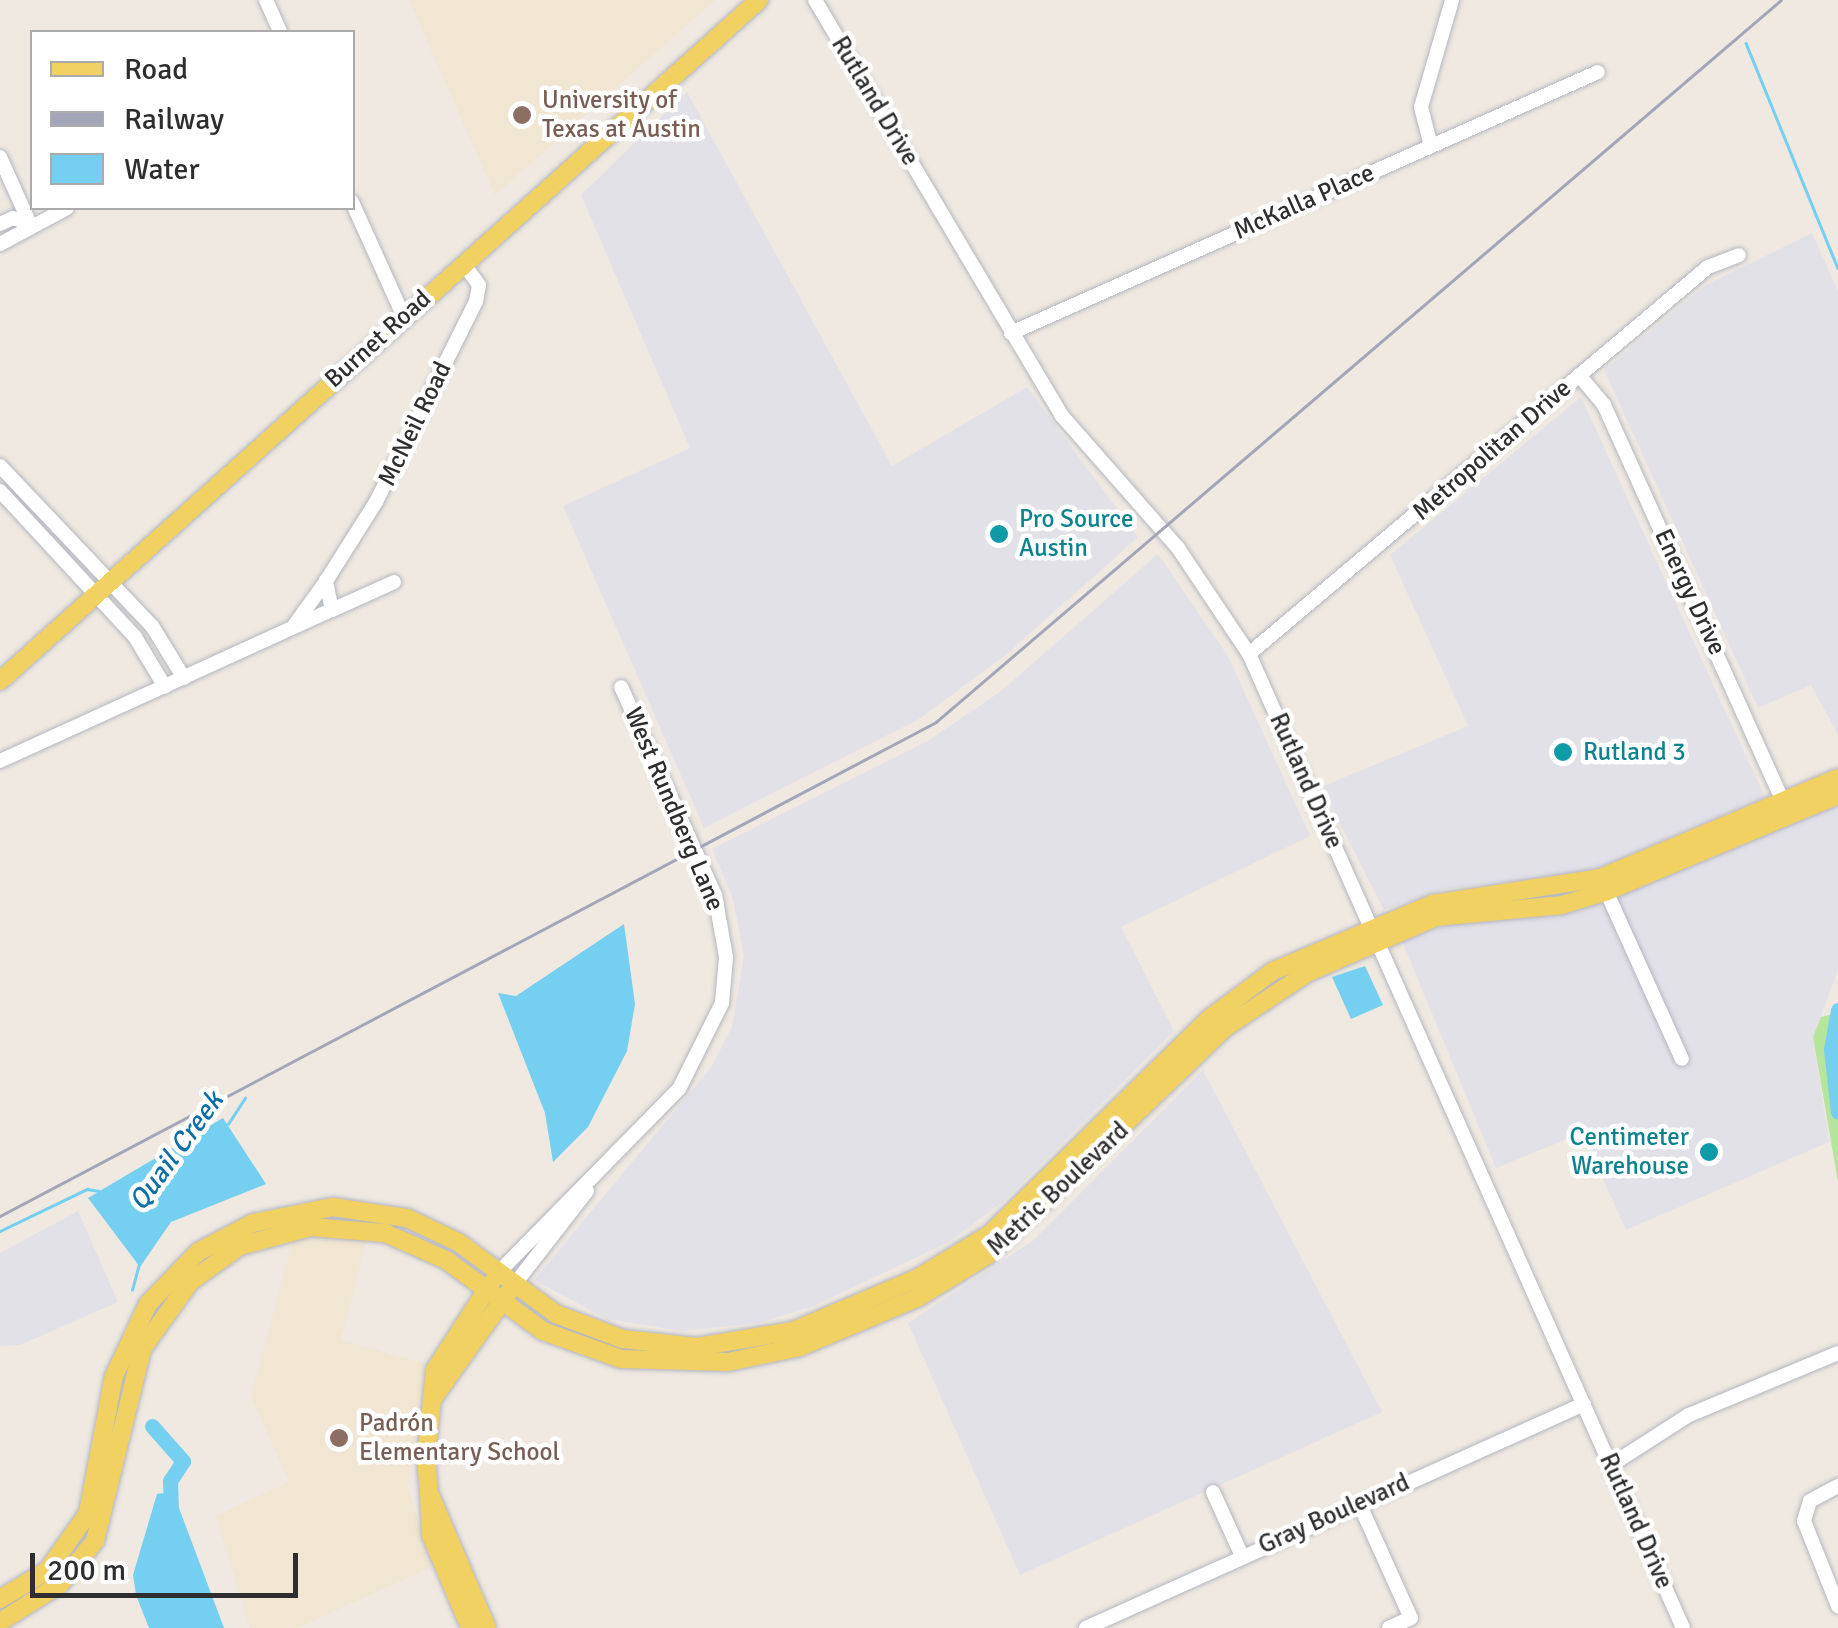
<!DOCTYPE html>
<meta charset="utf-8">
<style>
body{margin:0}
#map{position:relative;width:1838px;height:1628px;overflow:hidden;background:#efe9e1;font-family:Signika,sans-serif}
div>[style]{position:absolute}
.industrial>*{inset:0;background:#e3e1e8}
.education>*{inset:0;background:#f0e6d1}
.green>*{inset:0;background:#b6e59e}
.water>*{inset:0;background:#75cff0}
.stream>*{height:2.5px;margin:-1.25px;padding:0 1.25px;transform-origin:1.25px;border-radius:1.25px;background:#75cff0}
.river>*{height:15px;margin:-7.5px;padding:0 7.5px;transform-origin:7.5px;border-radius:7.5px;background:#75cff0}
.roads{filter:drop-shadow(0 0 2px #b4b7c1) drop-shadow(0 0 2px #b4b7c1)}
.minor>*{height:14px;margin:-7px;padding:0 7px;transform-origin:7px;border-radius:7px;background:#fff}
.major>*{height:18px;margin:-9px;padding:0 9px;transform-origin:9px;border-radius:9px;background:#f2d163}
.rail>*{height:2.5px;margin:-1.25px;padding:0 1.25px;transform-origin:1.25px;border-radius:1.25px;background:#a3a6b8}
.dots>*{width:28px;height:28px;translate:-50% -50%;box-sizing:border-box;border:5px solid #fff;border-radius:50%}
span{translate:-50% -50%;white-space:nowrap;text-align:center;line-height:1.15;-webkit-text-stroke:9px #fff;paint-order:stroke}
.education-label{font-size:25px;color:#785e54}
.left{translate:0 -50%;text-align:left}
.street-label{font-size:25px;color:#2e2e2e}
.culture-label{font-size:25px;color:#0d838f}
.right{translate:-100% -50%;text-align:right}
.water-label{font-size:28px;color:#0d6fa3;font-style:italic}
.legend{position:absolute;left:30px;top:30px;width:325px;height:180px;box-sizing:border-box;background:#fff;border:2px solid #ababab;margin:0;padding:12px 18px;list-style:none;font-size:30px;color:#2e2e2e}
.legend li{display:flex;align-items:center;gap:20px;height:50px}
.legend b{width:50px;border:2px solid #ababab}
.scale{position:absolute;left:30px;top:1553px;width:268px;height:45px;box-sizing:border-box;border:5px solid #2e2e2e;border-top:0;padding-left:12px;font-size:30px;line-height:35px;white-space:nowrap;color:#2e2e2e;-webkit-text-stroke:8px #fff;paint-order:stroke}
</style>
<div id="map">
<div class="industrial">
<div style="clip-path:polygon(687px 92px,892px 466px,1027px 387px,1138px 537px,1007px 654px,919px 719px,704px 828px,563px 506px,690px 448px,581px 195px)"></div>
<div style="clip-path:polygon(1812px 233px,1838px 291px,1838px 735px,1811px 685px,1758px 708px,1604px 370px,1706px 285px)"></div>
<div style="clip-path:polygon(1581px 397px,1765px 797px,1585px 873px,1445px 889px,1384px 910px,1321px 787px,1468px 726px,1390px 555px)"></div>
<div style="clip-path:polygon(1158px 554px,1228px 656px,1310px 836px,1121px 927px,1174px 1031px,1004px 1201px,949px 1242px,816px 1305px,759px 1323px,682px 1331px,607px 1319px,534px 1280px,712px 1066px,732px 1027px,744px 956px,733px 899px,712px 849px,926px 742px,1000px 692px)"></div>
<div style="clip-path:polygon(1838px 805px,1838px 970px,1813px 1037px,1829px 1142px,1626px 1230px,1582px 1133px,1496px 1168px,1402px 941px,1452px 923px,1563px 915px)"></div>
<div style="clip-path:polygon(1203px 1070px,1382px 1412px,1020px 1575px,908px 1323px,1034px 1240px)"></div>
<div style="clip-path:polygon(78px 1211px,118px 1302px,20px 1345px,0 1346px,0 1253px)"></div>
</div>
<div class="education">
<div style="clip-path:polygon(409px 0,715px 0,495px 195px)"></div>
<div style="clip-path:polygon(319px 1236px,366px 1239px,341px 1340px,425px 1364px,408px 1486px,431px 1567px,297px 1628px,250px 1628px,216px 1516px,289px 1482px,251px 1397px,293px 1240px)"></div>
</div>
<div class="green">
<div style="clip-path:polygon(1838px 1013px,1838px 1182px,1813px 1037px,1821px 1017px)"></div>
</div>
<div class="water">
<div style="clip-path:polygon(624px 924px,635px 1004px,627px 1051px,588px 1127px,553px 1162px,545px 1113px,498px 993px,516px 996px)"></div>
<div style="clip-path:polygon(1365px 966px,1383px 1005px,1351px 1019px,1332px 977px)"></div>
<div style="clip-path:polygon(223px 1118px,266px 1184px,171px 1222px,140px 1267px,88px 1198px)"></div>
<div style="clip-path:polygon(173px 1492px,224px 1628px,149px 1628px,136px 1595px,133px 1575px,157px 1494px)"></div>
</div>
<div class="stream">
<div style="left:1746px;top:43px;width:243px;rotate:67.8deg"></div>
<div style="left:228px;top:1124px;width:31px;rotate:-57deg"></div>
<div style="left:0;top:1231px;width:97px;rotate:-25.8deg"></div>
<div style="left:87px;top:1189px;width:12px;rotate:9deg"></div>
<div style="left:132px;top:1290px;width:27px;rotate:-75deg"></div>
</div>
<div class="river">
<div style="left:1838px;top:1010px;width:40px;rotate:100deg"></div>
<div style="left:1831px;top:1049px;width:63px;rotate:83.7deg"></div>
<div style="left:152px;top:1426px;width:47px;rotate:48.5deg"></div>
<div style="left:183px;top:1461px;width:24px;rotate:123deg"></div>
<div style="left:170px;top:1481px;width:28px;rotate:88deg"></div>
</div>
<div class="roads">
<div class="minor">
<div style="left:266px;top:0;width:35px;rotate:66deg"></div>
<div style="left:815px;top:0;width:484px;rotate:59.3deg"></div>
<div style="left:1062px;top:416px;width:176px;rotate:48.7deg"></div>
<div style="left:1178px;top:548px;width:128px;rotate:56.2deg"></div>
<div style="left:1249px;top:654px;width:1066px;rotate:65.98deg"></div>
<div style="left:1431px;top:146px;width:40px;rotate:-104.4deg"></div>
<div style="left:1421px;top:107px;width:111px;rotate:-73.8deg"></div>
<div style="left:0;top:157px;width:73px;rotate:65.9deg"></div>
<div style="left:352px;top:202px;width:124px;rotate:65.7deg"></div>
<div style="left:0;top:224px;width:14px;rotate:-25deg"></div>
<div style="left:13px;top:218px;width:18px;rotate:19deg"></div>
<div style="left:0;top:244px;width:76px;rotate:-28.2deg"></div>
<div style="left:1011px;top:333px;width:642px;rotate:-23.97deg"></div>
<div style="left:1579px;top:375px;width:39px;rotate:50deg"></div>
<div style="left:1604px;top:405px;width:440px;rotate:65.7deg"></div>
<div style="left:0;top:466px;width:221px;rotate:46.5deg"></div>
<div style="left:152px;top:626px;width:61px;rotate:58.4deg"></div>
<div style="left:0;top:491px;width:199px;rotate:47.2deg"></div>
<div style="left:135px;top:637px;width:58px;rotate:59deg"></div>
<div style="left:332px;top:610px;width:68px;rotate:-24.3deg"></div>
<div style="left:293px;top:627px;width:57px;rotate:-54.3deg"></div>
<div style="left:1249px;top:654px;width:600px;rotate:-40.14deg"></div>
<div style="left:1708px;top:267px;width:33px;rotate:-21deg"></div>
<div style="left:0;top:761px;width:365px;rotate:-24.5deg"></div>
<div style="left:332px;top:610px;width:30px;rotate:-102deg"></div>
<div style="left:326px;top:581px;width:93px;rotate:-57.7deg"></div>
<div style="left:376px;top:502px;width:225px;rotate:-63.5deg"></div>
<div style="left:476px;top:301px;width:16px;rotate:-79deg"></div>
<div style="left:479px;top:285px;width:26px;rotate:-126deg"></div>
<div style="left:1602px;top:882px;width:194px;rotate:65.7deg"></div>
<div style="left:499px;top:1272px;width:257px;rotate:-45.5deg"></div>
<div style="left:679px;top:1089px;width:96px;rotate:-63.4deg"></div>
<div style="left:722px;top:1003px;width:46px;rotate:-85deg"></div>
<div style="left:726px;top:957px;width:63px;rotate:-100.1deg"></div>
<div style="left:715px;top:895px;width:228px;rotate:-114.3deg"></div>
<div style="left:514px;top:1285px;width:119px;rotate:-52.2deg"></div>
<div style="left:1611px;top:1465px;width:93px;rotate:-32.7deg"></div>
<div style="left:1689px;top:1415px;width:161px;rotate:-22.6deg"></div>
<div style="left:1838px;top:1486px;width:32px;rotate:152deg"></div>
<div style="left:1810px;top:1501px;width:21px;rotate:107deg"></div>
<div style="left:1804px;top:1521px;width:92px;rotate:68.2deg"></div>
<div style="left:1213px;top:1492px;width:70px;rotate:65.6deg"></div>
<div style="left:1359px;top:1503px;width:126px;rotate:65.7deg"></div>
<div style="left:1411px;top:1618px;width:24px;rotate:156deg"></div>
<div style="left:1086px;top:1628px;width:546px;rotate:-24.22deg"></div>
</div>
<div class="major">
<div style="left:0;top:681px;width:1020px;rotate:-41.9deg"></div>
<div style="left:434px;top:1397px;width:128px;rotate:-54.6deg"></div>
<div style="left:429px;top:1493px;width:42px;rotate:87.3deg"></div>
<div style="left:431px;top:1535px;width:101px;rotate:67.2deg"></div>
<div style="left:0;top:1599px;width:56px;rotate:-31.1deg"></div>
<div style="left:48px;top:1570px;width:70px;rotate:-54.9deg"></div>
<div style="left:88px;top:1513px;width:139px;rotate:-79.3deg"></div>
<div style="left:114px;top:1376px;width:80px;rotate:-64.7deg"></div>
<div style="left:148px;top:1304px;width:72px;rotate:-46.1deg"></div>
<div style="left:198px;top:1252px;width:62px;rotate:-27.8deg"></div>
<div style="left:253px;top:1223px;width:82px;rotate:-11.3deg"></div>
<div style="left:333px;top:1207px;width:75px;rotate:8.5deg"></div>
<div style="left:407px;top:1218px;width:56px;rotate:25.2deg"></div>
<div style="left:458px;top:1242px;width:122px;rotate:36.3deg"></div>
<div style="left:556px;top:1314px;width:72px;rotate:20.5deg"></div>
<div style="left:623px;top:1339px;width:74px;rotate:6.2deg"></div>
<div style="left:697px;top:1347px;width:97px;rotate:-9.5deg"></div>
<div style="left:793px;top:1331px;width:136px;rotate:-23deg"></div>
<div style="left:918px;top:1278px;width:84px;rotate:-31.4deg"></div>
<div style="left:990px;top:1234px;width:308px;rotate:-44.5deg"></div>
<div style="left:1210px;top:1018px;width:79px;rotate:-36.7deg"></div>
<div style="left:1273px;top:971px;width:173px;rotate:-22.8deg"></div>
<div style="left:1432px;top:904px;width:170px;rotate:-8.8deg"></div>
<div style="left:1600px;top:878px;width:258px;rotate:-22.8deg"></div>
<div style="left:0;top:1622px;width:71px;rotate:-32.3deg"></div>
<div style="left:60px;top:1584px;width:55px;rotate:-50.9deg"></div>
<div style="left:95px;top:1541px;width:198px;rotate:-76.2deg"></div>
<div style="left:142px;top:1349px;width:82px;rotate:-54.4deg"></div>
<div style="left:190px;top:1282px;width:62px;rotate:-35.8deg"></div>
<div style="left:240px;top:1246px;width:73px;rotate:-15deg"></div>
<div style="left:311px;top:1227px;width:74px;rotate:4.6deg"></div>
<div style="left:385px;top:1233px;width:67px;rotate:23.9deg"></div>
<div style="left:446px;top:1260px;width:120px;rotate:36.2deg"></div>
<div style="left:543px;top:1331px;width:83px;rotate:19.7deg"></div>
<div style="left:621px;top:1359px;width:107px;rotate:1.6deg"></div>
<div style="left:728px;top:1362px;width:74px;rotate:-11.8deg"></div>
<div style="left:800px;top:1347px;width:127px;rotate:-22.7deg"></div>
<div style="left:917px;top:1298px;width:84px;rotate:-31.4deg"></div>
<div style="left:989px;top:1254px;width:328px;rotate:-43.8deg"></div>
<div style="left:1226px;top:1027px;width:97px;rotate:-33.7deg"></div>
<div style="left:1307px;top:973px;width:141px;rotate:-23.5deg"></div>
<div style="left:1436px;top:917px;width:127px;rotate:-5.4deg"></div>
<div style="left:1562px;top:905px;width:45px;rotate:-16.8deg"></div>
<div style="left:1605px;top:892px;width:252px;rotate:-22.6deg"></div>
<div style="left:487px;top:1628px;width:147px;rotate:-113.2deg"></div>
<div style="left:429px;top:1493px;width:35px;rotate:-95deg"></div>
<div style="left:426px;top:1458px;width:88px;rotate:-84.2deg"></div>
<div style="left:435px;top:1370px;width:103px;rotate:-57.2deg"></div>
</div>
</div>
<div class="rail">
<div style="left:0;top:1216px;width:1058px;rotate:-27.82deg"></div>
<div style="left:936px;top:722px;width:1111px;rotate:-40.51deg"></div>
</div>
<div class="dots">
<div style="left:522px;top:115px;background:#8d6e63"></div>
<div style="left:999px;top:534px;background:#0f9aa8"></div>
<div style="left:1563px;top:752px;background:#0f9aa8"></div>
<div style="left:1709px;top:1152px;background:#0f9aa8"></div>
<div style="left:339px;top:1438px;background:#8d6e63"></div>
</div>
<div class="education-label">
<span class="left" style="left:542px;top:115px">University of<br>Texas at Austin</span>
<span class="left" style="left:359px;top:1438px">Padrón<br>Elementary School</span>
</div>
<div class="street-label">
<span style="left:875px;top:101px;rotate:59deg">Rutland Drive</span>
<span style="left:1304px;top:202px;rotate:-24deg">McKalla Place</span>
<span style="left:378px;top:339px;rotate:-42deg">Burnet Road</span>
<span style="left:415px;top:424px;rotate:-64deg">McNeil Road</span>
<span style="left:1492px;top:450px;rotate:-41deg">Metropolitan Drive</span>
<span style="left:1690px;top:592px;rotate:65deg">Energy Drive</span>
<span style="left:1306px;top:781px;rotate:66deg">Rutland Drive</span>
<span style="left:674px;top:809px;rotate:67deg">West Rundberg Lane</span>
<span style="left:1058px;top:1189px;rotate:-43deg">Metric Boulevard</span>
<span style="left:1334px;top:1514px;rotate:-24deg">Gray Boulevard</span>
<span style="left:1636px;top:1521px;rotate:66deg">Rutland Drive</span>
</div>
<div class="culture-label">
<span class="left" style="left:1019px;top:534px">Pro Source<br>Austin</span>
<span class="left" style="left:1583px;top:752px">Rutland 3</span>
<span class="right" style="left:1689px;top:1152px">Centimeter<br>Warehouse</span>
</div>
<div class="water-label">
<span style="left:176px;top:1151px;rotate:-54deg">Quail Creek</span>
</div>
<ul class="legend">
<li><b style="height:12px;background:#f2d163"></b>Road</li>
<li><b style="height:12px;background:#a3a6b8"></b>Railway</li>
<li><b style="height:28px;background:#75cff0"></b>Water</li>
</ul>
<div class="scale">200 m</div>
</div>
